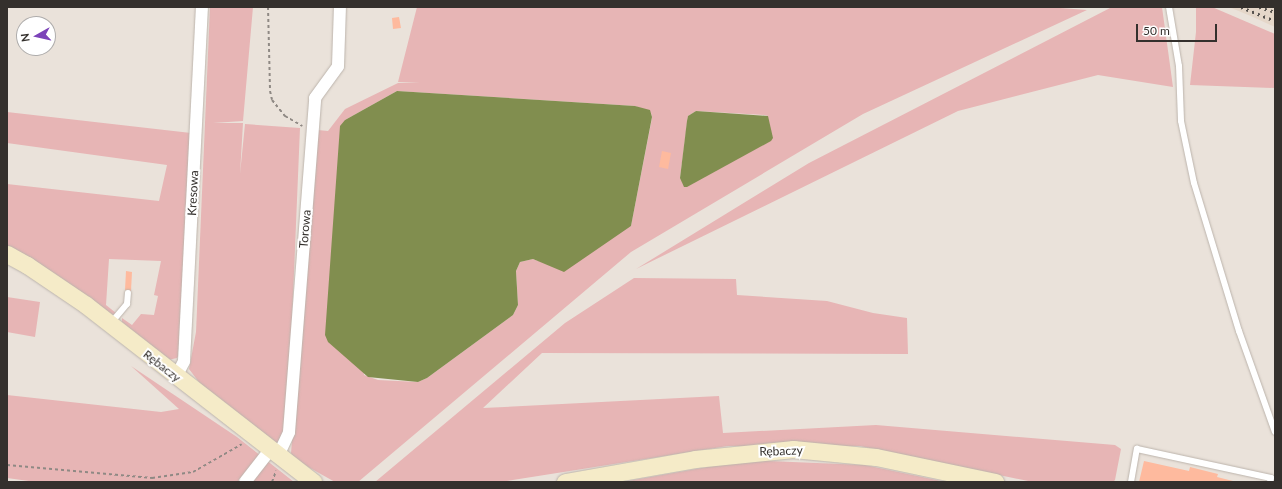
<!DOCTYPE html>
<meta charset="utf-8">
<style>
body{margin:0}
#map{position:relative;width:1282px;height:489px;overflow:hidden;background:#eae2da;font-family:Lato,sans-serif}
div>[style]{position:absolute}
.built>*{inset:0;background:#e5d7c9}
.green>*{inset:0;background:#e7b5b5}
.water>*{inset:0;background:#818e4f}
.building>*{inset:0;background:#feba9e}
.path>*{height:2px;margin-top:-1px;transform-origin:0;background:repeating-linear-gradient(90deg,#8f8984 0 3px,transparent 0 6px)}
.roads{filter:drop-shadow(0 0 1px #bcb4ac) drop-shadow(0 0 1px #bcb4ac)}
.lane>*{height:6px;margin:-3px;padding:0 3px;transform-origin:3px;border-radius:3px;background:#fff}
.street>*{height:12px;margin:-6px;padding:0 6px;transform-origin:6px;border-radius:6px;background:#fff}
.secondary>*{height:17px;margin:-8.5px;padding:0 8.5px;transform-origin:8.5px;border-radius:8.5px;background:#f5ebc8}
.rail>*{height:3px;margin-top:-1.5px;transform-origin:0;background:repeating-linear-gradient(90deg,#57534f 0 2px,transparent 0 6px)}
span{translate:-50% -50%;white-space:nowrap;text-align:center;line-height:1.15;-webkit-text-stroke:4px #fff;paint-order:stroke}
.street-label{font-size:12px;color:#34302d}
.frame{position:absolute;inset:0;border:8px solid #34302d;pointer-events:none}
.north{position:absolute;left:16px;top:16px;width:40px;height:40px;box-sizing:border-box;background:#fff;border:1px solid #aeacab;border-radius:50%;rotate:262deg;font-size:11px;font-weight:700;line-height:16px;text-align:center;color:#34302d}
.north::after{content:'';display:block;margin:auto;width:14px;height:18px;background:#7c43b9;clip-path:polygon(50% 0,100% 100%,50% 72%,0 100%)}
.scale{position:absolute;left:1136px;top:24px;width:81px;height:18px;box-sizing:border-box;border:2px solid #34302d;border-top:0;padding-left:5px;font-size:12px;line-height:14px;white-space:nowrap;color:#34302d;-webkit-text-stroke:3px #fff;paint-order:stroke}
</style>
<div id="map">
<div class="built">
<div style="clip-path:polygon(1229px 7px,1275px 7px,1275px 27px,1253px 17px)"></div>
</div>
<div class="green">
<div style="clip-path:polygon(210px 7px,253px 7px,243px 121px,213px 123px,243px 123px,240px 174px,245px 124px,300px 128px,289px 393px,284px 432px,278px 442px,274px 444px,208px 394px,189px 369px,196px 332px)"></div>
<div style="clip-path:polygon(evenodd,417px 7px,1047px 7px,1087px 10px,863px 114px,631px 252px,358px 482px,335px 482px,294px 459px,291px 453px,318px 130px,328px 131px,345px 109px,398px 83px,420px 82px,398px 82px,417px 7px,397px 91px,635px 106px,651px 113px,652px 118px,631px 226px,538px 261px,533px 259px,520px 262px,516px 271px,518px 305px,513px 315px,427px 378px,418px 382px,378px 380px,364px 375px,345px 120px,397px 91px,417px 7px,696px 111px,765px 115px,768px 116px,680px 178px,688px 116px,696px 111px)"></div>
<div style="clip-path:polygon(1112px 7px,1162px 7px,1173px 87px,1098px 75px,958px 111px,636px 269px,809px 163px)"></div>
<div style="clip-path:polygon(1196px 7px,1212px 7px,1275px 34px,1275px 88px,1190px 85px,1196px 32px)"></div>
<div style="clip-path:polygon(7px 112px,191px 133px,183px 349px,177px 358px,168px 360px,122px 322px,122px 318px,132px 325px,141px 314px,154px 315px,158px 296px,154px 295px,161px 261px,109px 259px,106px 305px,116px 313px,112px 315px,7px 246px,7px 184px,159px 201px,167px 165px,7px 143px)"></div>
<div style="clip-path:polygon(634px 278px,736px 279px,737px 295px,827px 301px,873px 313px,907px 318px,908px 354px,542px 353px,483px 408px,719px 396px,723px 433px,876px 425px,1115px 445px,1121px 449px,1115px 480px,1113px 482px,1033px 482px,860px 446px,728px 446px,500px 482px,375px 482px,565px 323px)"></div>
<div style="clip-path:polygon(7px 297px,40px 302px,35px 337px,7px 332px)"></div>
<div style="clip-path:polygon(131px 366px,237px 437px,294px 482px,36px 482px,7px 478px,7px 395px,161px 412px,179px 409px)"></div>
<div style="clip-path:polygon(747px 460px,865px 465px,946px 482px,622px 482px)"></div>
</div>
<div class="water">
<div style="clip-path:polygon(397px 91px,635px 106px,650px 110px,652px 117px,631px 226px,564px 272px,533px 259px,520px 262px,516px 271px,518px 305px,513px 315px,427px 378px,418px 382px,368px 377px,328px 342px,325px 335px,340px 126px,345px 120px)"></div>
<div style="clip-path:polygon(696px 111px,768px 116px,773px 138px,771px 141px,687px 187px,684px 187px,680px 178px,687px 121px,688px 116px)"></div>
</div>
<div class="building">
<div style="clip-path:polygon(399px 17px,401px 28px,393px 29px,392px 18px)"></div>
<div style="clip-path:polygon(662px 151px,671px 153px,668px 169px,659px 167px)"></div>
<div style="clip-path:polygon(126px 271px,132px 272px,131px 291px,125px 290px)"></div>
<div style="clip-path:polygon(1144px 461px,1189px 471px,1190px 467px,1218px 474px,1217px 477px,1237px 482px,1139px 482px)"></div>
</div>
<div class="path">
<div style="left:268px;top:7px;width:84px;rotate:88.6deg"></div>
<div style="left:270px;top:91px;width:9px;rotate:77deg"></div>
<div style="left:272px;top:100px;width:21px;rotate:51deg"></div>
<div style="left:285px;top:116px;width:20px;rotate:30deg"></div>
<div style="left:7px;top:465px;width:146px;rotate:5.1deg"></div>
<div style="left:152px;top:478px;width:41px;rotate:-8.3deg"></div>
<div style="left:193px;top:472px;width:56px;rotate:-29.7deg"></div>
<div style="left:272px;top:482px;width:12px;rotate:-70deg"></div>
</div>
<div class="roads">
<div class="lane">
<div style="left:1169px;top:7px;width:60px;rotate:80.4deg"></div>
<div style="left:1179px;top:66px;width:55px;rotate:87.9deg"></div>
<div style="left:1181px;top:121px;width:63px;rotate:78.2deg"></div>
<div style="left:1194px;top:183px;width:155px;rotate:73.1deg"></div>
<div style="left:1239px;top:331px;width:107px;rotate:70.4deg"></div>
<div style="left:111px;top:323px;width:25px;rotate:-50deg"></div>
<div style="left:127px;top:304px;width:11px;rotate:-85deg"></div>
<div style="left:1131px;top:482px;width:34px;rotate:-80deg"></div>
<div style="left:1137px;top:449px;width:137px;rotate:12.2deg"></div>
<div style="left:1271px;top:478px;width:4px;rotate:104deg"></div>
</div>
<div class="street">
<div style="left:176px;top:377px;width:18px;rotate:-63deg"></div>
<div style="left:184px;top:361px;width:354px;rotate:-87.1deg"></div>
<div style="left:278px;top:456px;width:26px;rotate:-65deg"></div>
<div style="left:289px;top:432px;width:335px;rotate:-85.5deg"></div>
<div style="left:315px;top:98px;width:39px;rotate:-54deg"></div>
<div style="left:338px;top:66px;width:59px;rotate:-88.1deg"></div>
<div style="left:245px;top:482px;width:41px;rotate:-52deg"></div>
</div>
<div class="secondary">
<div style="left:7px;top:254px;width:23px;rotate:29deg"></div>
<div style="left:27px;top:265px;width:71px;rotate:34.1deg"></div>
<div style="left:86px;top:305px;width:288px;rotate:37.9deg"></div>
<div style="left:565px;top:482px;width:132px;rotate:-10deg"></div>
<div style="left:695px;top:459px;width:99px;rotate:-5.8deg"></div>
<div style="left:793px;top:449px;width:83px;rotate:5.5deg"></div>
<div style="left:876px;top:457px;width:122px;rotate:11.9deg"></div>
</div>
</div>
<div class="rail">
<div style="left:1241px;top:7px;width:37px;rotate:22deg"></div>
<div style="left:1259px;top:7px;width:17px;rotate:17deg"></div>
</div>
<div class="street-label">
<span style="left:193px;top:193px;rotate:-87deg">Kresowa</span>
<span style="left:305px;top:229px;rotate:-85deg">Torowa</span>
<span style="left:162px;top:366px;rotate:38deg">Rębaczy</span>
<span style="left:781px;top:451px;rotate:-2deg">Rębaczy</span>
</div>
<div class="frame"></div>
<div class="north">N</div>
<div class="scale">50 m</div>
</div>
